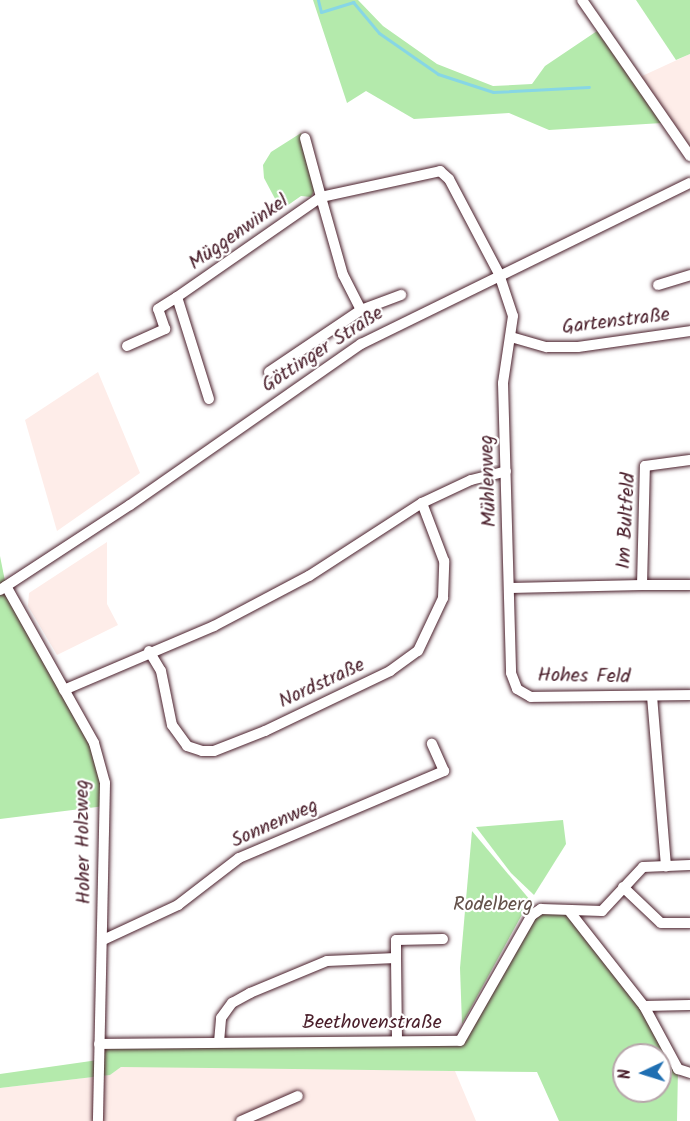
<!DOCTYPE html>
<meta charset="utf-8">
<style>
body{margin:0}
#map{position:relative;width:690px;height:1121px;overflow:hidden;background:#fff;font-family:Kalam,sans-serif}
div>[style]{position:absolute}
.built>*{inset:0;background:#feede9}
.green>*{inset:0;background:#b4eaac}
.stream>*{height:3px;margin:-1.5px;padding:0 1.5px;transform-origin:1.5px;border-radius:1.5px;background:#87d6e5}
.roads{filter:drop-shadow(0 0 2px #4a1f2b) drop-shadow(0 0 2px #4a1f2b)}
.minor>*{height:10px;margin:-5px;padding:0 5px;transform-origin:5px;border-radius:5px;background:#fff}
span{translate:-50% -50%;white-space:nowrap;text-align:center;line-height:1.15;-webkit-text-stroke:4.5px #fff;paint-order:stroke}
.street-label{font-size:20px;color:#4a1f2b}
.park-label{font-size:20px;color:#64524b}
.north{position:absolute;left:612px;top:1043px;width:60px;height:60px;box-sizing:border-box;background:#fff;border:2px solid #b7a5aa;border-radius:50%;rotate:266deg;font-size:16px;font-weight:700;line-height:24px;text-align:center;color:#4a1f2b}
.north::after{content:'';display:block;margin:auto;width:21px;height:27px;background:#1f6fb2;clip-path:polygon(50% 0,100% 100%,50% 72%,0 100%)}
</style>
<div id="map">
<div class="built">
<div style="clip-path:polygon(690px 54px,690px 147px,640px 77px)"></div>
<div style="clip-path:polygon(98px 372px,140px 473px,57px 531px,25px 420px)"></div>
<div style="clip-path:polygon(107px 542px,107px 604px,118px 625px,57px 655px,28px 606px,29px 593px)"></div>
<div style="clip-path:polygon(294px 1066px,455px 1071px,476px 1121px,0 1121px,0 1088px,110px 1075px,121px 1067px)"></div>
</div>
<div class="green">
<div style="clip-path:polygon(313px 0,358px 0,383px 26px,437px 64px,493px 86px,532px 84px,545px 66px,597px 31px,662px 123px,549px 130px,509px 113px,414px 119px,366px 91px,347px 103px)"></div>
<div style="clip-path:polygon(636px 0,690px 0,690px 54px,676px 60px)"></div>
<div style="clip-path:polygon(301px 133px,316px 187px,311px 197px,301px 196px,281px 210px,264px 178px,263px 165px,271px 152px)"></div>
<div style="clip-path:polygon(0 556px,6px 586px,94px 743px,105px 806px,0 819px)"></div>
<div style="clip-path:polygon(563px 820px,566px 844px,534px 895px,511px 873px,476px 827px)"></div>
<div style="clip-path:polygon(472px 831px,530px 900px,462px 1024px,460px 968px)"></div>
<div style="clip-path:polygon(evenodd,570px 912px,644px 1006px,678px 1069px,677px 1121px,559px 1121px,537px 1072px,121px 1067px,110px 1075px,0 1088px,0 1074px,98px 1060px,99px 1044px,460px 1041px,532px 915px,570px 912px,624px 1055px,660px 1055px,660px 1091px,624px 1091px,624px 1055px)"></div>
</div>
<div class="stream">
<div style="left:318px;top:0;width:12px;rotate:76deg"></div>
<div style="left:321px;top:12px;width:34px;rotate:-17deg"></div>
<div style="left:353px;top:2px;width:40px;rotate:50deg"></div>
<div style="left:379px;top:33px;width:72px;rotate:34.8deg"></div>
<div style="left:438px;top:74px;width:58px;rotate:18.1deg"></div>
<div style="left:493px;top:92px;width:96px;rotate:-3deg"></div>
</div>
<div class="roads">
<div class="minor">
<div style="left:582px;top:0;width:190px;rotate:55.3deg"></div>
<div style="left:658px;top:285px;width:34px;rotate:-17deg"></div>
<div style="left:361px;top:310px;width:43px;rotate:-20.6deg"></div>
<div style="left:511px;top:337px;width:37px;rotate:16deg"></div>
<div style="left:547px;top:347px;width:31px"></div>
<div style="left:578px;top:347px;width:113px;rotate:-8.1deg"></div>
<div style="left:127px;top:346px;width:42px;rotate:-24.1deg"></div>
<div style="left:165px;top:329px;width:21px;rotate:-109deg"></div>
<div style="left:158px;top:309px;width:22px;rotate:-32deg"></div>
<div style="left:269px;top:372px;width:111px;rotate:-34deg"></div>
<div style="left:361px;top:310px;width:39px;rotate:-117deg"></div>
<div style="left:343px;top:275px;width:81px;rotate:-105.8deg"></div>
<div style="left:321px;top:197px;width:122px;rotate:-12.3deg"></div>
<div style="left:440px;top:171px;width:12px;rotate:42deg"></div>
<div style="left:449px;top:179px;width:107px;rotate:62.2deg"></div>
<div style="left:499px;top:274px;width:44px;rotate:71.6deg"></div>
<div style="left:513px;top:316px;width:68px;rotate:98.5deg"></div>
<div style="left:503px;top:383px;width:290px;rotate:88.4deg"></div>
<div style="left:511px;top:673px;width:17px;rotate:69deg"></div>
<div style="left:517px;top:689px;width:16px;rotate:30deg"></div>
<div style="left:531px;top:697px;width:159px;rotate:-0.7deg"></div>
<div style="left:209px;top:399px;width:107px;rotate:-107.4deg"></div>
<div style="left:177px;top:297px;width:175px;rotate:-34.8deg"></div>
<div style="left:321px;top:197px;width:61px;rotate:-105.2deg"></div>
<div style="left:642px;top:585px;width:48px"></div>
<div style="left:6px;top:586px;width:180px;rotate:60.7deg"></div>
<div style="left:94px;top:743px;width:41px;rotate:74.6deg"></div>
<div style="left:105px;top:783px;width:338px;rotate:91.2deg"></div>
<div style="left:510px;top:588px;width:132px;rotate:-1.3deg"></div>
<div style="left:642px;top:585px;width:119px;rotate:-88.6deg"></div>
<div style="left:645px;top:466px;width:45px;rotate:-7.6deg"></div>
<div style="left:0;top:590px;width:155px;rotate:-33.2deg"></div>
<div style="left:130px;top:505px;width:282px;rotate:-34.9deg"></div>
<div style="left:361px;top:344px;width:366px;rotate:-26.1deg"></div>
<div style="left:149px;top:651px;width:23px;rotate:59deg"></div>
<div style="left:161px;top:671px;width:55px;rotate:78.5deg"></div>
<div style="left:172px;top:725px;width:26px;rotate:54deg"></div>
<div style="left:187px;top:746px;width:16px;rotate:18deg"></div>
<div style="left:202px;top:751px;width:12px"></div>
<div style="left:214px;top:751px;width:55px;rotate:-21.4deg"></div>
<div style="left:265px;top:731px;width:139px;rotate:-25.6deg"></div>
<div style="left:390px;top:671px;width:34px;rotate:-36deg"></div>
<div style="left:418px;top:651px;width:59px;rotate:-64.7deg"></div>
<div style="left:443px;top:598px;width:37px;rotate:-88deg"></div>
<div style="left:444px;top:561px;width:62px;rotate:-110.8deg"></div>
<div style="left:64px;top:690px;width:163px;rotate:-23.1deg"></div>
<div style="left:214px;top:626px;width:107px;rotate:-27.8deg"></div>
<div style="left:309px;top:576px;width:135px;rotate:-32.9deg"></div>
<div style="left:422px;top:503px;width:54px;rotate:-25.1deg"></div>
<div style="left:471px;top:480px;width:36px;rotate:-14deg"></div>
<div style="left:652px;top:696px;width:171px;rotate:85.3deg"></div>
<div style="left:623px;top:887px;width:52px;rotate:43.5deg"></div>
<div style="left:661px;top:923px;width:29px"></div>
<div style="left:570px;top:912px;width:120px;rotate:51.8deg"></div>
<div style="left:644px;top:1006px;width:72px;rotate:61.6deg"></div>
<div style="left:678px;top:1069px;width:13px;rotate:18deg"></div>
<div style="left:103px;top:940px;width:83px;rotate:-25deg"></div>
<div style="left:178px;top:905px;width:77px;rotate:-37.6deg"></div>
<div style="left:239px;top:858px;width:223px;rotate:-23deg"></div>
<div style="left:444px;top:771px;width:30px;rotate:-114deg"></div>
<div style="left:396px;top:958px;width:18px;rotate:-90deg"></div>
<div style="left:396px;top:940px;width:47px;rotate:-1.2deg"></div>
<div style="left:644px;top:1006px;width:46px;rotate:-1.2deg"></div>
<div style="left:219px;top:1042px;width:24px;rotate:-85deg"></div>
<div style="left:221px;top:1018px;width:19px;rotate:-54deg"></div>
<div style="left:232px;top:1003px;width:21px;rotate:-29deg"></div>
<div style="left:250px;top:993px;width:83px;rotate:-22.6deg"></div>
<div style="left:327px;top:961px;width:69px;rotate:-2.5deg"></div>
<div style="left:396px;top:958px;width:82px;rotate:89.3deg"></div>
<div style="left:99px;top:1044px;width:361px;rotate:-0.5deg"></div>
<div style="left:460px;top:1041px;width:145px;rotate:-60.3deg"></div>
<div style="left:532px;top:915px;width:11px;rotate:-34deg"></div>
<div style="left:541px;top:909px;width:61px;rotate:1.9deg"></div>
<div style="left:602px;top:911px;width:60px;rotate:-47deg"></div>
<div style="left:643px;top:867px;width:47px;rotate:-2.4deg"></div>
<div style="left:241px;top:1121px;width:62px;rotate:-23.7deg"></div>
</div>
</div>
<div class="street-label">
<span style="left:239px;top:233px;rotate:-35deg">Müggenwinkel</span>
<span style="left:616px;top:322px;rotate:-7deg">Gartenstraße</span>
<span style="left:323px;top:350px;rotate:-33deg">Göttinger Straße</span>
<span style="left:489px;top:481px;rotate:-92deg">Mühlenweg</span>
<span style="left:627px;top:521px;rotate:-87deg">Im Bultfeld</span>
<span style="left:584px;top:677px;rotate:1deg">Hohes Feld</span>
<span style="left:322px;top:684px;rotate:-25deg">Nordstraße</span>
<span style="left:275px;top:824px;rotate:-24deg">Sonnenweg</span>
<span style="left:84px;top:842px;rotate:-91deg">Hoher Holzweg</span>
<span style="left:372px;top:1023px">Beethovenstraße</span>
</div>
<div class="park-label">
<span style="left:493px;top:905px">Rodelberg</span>
</div>
<div class="north">N</div>
</div>
